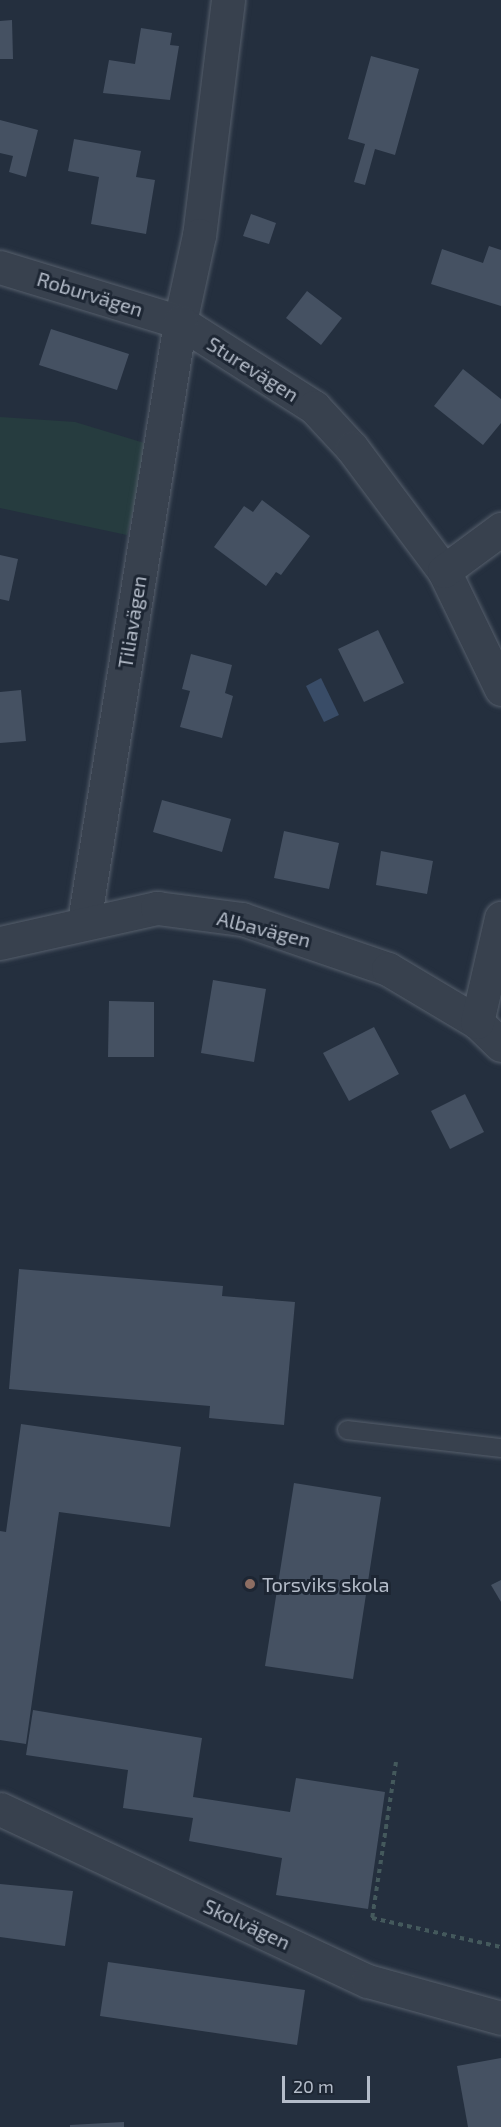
<!DOCTYPE html>
<meta charset="utf-8">
<style>
body{margin:0}
#map{position:relative;width:501px;height:2127px;overflow:hidden;background:#242f3e;font-family:"Exo 2",sans-serif}
div>[style]{position:absolute}
.green>*{inset:0;background:#263c3f}
.water>*{inset:0;background:#394c67}
.building>*{inset:0;background:#455162}
.path>*{height:4px;margin-top:-2px;transform-origin:0;background:repeating-linear-gradient(90deg,#44595c 0 4.5px,transparent 0 9px)}
.roads{filter:drop-shadow(0 0 2px #565f6c) drop-shadow(0 0 2px #565f6c)}
.service>*{height:18px;margin:-9px;padding:0 9px;transform-origin:9px;border-radius:9px;background:#38414e}
.minor>*{height:33px;margin:-16.5px;padding:0 16.5px;transform-origin:16.5px;border-radius:16.5px;background:#38414e}
.dots>*{width:16px;height:16px;translate:-50% -50%;box-sizing:border-box;border:3px solid #1d2633;border-radius:50%}
span{translate:-50% -50%;white-space:nowrap;text-align:center;line-height:1.15;-webkit-text-stroke:6px #1d2633;paint-order:stroke}
.street-label{font-size:20px;color:#b4bcc9}
.poi-label{font-size:20px;color:#b4bcc9}
.left{translate:0 -50%;text-align:left}
.scale{position:absolute;left:282px;top:2076px;width:88px;height:27px;box-sizing:border-box;border:3px solid #b4bcc9;border-top:0;padding-left:8px;font-size:18px;line-height:21px;white-space:nowrap;color:#b4bcc9;-webkit-text-stroke:4px #1d2633;paint-order:stroke}
</style>
<div id="map">
<div class="green">
<div style="clip-path:polygon(0 417px,75px 422px,151px 445px,127px 535px,0 508px)"></div>
</div>
<div class="water">
<div style="clip-path:polygon(321px 678px,339px 715px,324px 722px,306px 686px)"></div>
</div>
<div class="building">
<div style="clip-path:polygon(12px 20px,13px 59px,0 59px,0 21px)"></div>
<div style="clip-path:polygon(141px 28px,172px 33px,170px 45px,179px 46px,170px 100px,103px 93px,109px 60px,135px 64px)"></div>
<div style="clip-path:polygon(371px 56px,419px 69px,395px 155px,375px 149px,365px 185px,354px 182px,365px 144px,348px 139px)"></div>
<div style="clip-path:polygon(0 120px,38px 130px,26px 177px,9px 172px,13px 156px,0 153px)"></div>
<div style="clip-path:polygon(74px 139px,141px 151px,136px 177px,155px 180px,146px 234px,91px 224px,99px 177px,68px 171px)"></div>
<div style="clip-path:polygon(251px 214px,276px 223px,269px 244px,243px 236px)"></div>
<div style="clip-path:polygon(489px 246px,501px 250px,501px 306px,431px 284px,442px 249px,483px 263px)"></div>
<div style="clip-path:polygon(307px 291px,342px 318px,321px 345px,286px 318px)"></div>
<div style="clip-path:polygon(51px 329px,129px 354px,117px 390px,39px 365px)"></div>
<div style="clip-path:polygon(463px 369px,501px 399px,501px 423px,483px 445px,434px 406px)"></div>
<div style="clip-path:polygon(262px 500px,310px 536px,281px 575px,276px 572px,266px 586px,214px 547px,244px 506px,253px 512px)"></div>
<div style="clip-path:polygon(0 555px,18px 559px,9px 601px,0 599px)"></div>
<div style="clip-path:polygon(378px 630px,404px 683px,364px 702px,338px 649px)"></div>
<div style="clip-path:polygon(191px 654px,232px 665px,225px 693px,233px 696px,222px 738px,180px 727px,190px 691px,182px 689px)"></div>
<div style="clip-path:polygon(21px 690px,26px 741px,0 743px,0 692px)"></div>
<div style="clip-path:polygon(162px 800px,231px 819px,222px 852px,153px 832px)"></div>
<div style="clip-path:polygon(284px 831px,339px 843px,329px 889px,274px 878px)"></div>
<div style="clip-path:polygon(381px 851px,433px 861px,427px 894px,376px 885px)"></div>
<div style="clip-path:polygon(213px 980px,266px 989px,254px 1062px,201px 1053px)"></div>
<div style="clip-path:polygon(109px 1001px,154px 1002px,154px 1057px,108px 1057px)"></div>
<div style="clip-path:polygon(374px 1027px,399px 1074px,349px 1101px,323px 1053px)"></div>
<div style="clip-path:polygon(465px 1094px,484px 1132px,450px 1149px,431px 1111px)"></div>
<div style="clip-path:polygon(19px 1269px,223px 1286px,222px 1296px,295px 1302px,284px 1425px,209px 1418px,210px 1406px,9px 1389px)"></div>
<div style="clip-path:polygon(21px 1424px,181px 1447px,170px 1527px,59px 1512px,26px 1744px,0 1740px,0 1531px,6px 1532px)"></div>
<div style="clip-path:polygon(294px 1483px,381px 1497px,353px 1679px,265px 1666px)"></div>
<div style="clip-path:polygon(501px 1580px,501px 1602px,491px 1585px)"></div>
<div style="clip-path:polygon(33px 1710px,202px 1738px,193px 1797px,290px 1812px,296px 1778px,385px 1792px,368px 1909px,276px 1895px,282px 1858px,189px 1841px,193px 1818px,123px 1808px,128px 1770px,26px 1755px)"></div>
<div style="clip-path:polygon(0 1884px,73px 1891px,65px 1946px,0 1937px)"></div>
<div style="clip-path:polygon(108px 1962px,305px 1990px,297px 2045px,100px 2016px)"></div>
<div style="clip-path:polygon(501px 2058px,501px 2127px,468px 2127px,457px 2066px)"></div>
<div style="clip-path:polygon(124px 2122px,124px 2127px,70px 2127px,70px 2125px)"></div>
</div>
<div class="path">
<div style="left:396px;top:1762px;width:158px;rotate:98.7deg"></div>
<div style="left:372px;top:1918px;width:132px;rotate:12.7deg"></div>
</div>
<div class="roads">
<div class="service">
<div style="left:347px;top:1430px;width:155px;rotate:6.7deg"></div>
</div>
<div class="minor">
<div style="left:228px;top:0;width:237px;rotate:97deg"></div>
<div style="left:199px;top:235px;width:89px;rotate:102.3deg"></div>
<div style="left:180px;top:322px;width:159px;rotate:32.4deg"></div>
<div style="left:314px;top:407px;width:56px;rotate:47.2deg"></div>
<div style="left:352px;top:448px;width:154px;rotate:53.2deg"></div>
<div style="left:444px;top:571px;width:131px;rotate:64.2deg"></div>
<div style="left:0;top:267px;width:188px;rotate:17deg"></div>
<div style="left:180px;top:322px;width:608px;rotate:99.09deg"></div>
<div style="left:444px;top:571px;width:71px;rotate:-36.4deg"></div>
<div style="left:0;top:943px;width:161px;rotate:-12.6deg"></div>
<div style="left:157px;top:908px;width:86px;rotate:7.4deg"></div>
<div style="left:242px;top:919px;width:154px;rotate:18.9deg"></div>
<div style="left:388px;top:969px;width:104px;rotate:30.8deg"></div>
<div style="left:477px;top:1022px;width:33px;rotate:44deg"></div>
<div style="left:477px;top:1022px;width:107px;rotate:-77deg"></div>
<div style="left:0;top:1809px;width:406px;rotate:25.1deg"></div>
<div style="left:368px;top:1981px;width:138px;rotate:15.5deg"></div>
</div>
</div>
<div class="dots">
<div style="left:250px;top:1584px;background:#8d6e63"></div>
</div>
<div class="street-label">
<span style="left:90px;top:294px;rotate:17deg">Roburvägen</span>
<span style="left:253px;top:369px;rotate:32deg">Sturevägen</span>
<span style="left:132px;top:622px;rotate:-81deg">Tiliavägen</span>
<span style="left:264px;top:929px;rotate:14deg">Albavägen</span>
<span style="left:247px;top:1924px;rotate:25deg">Skolvägen</span>
</div>
<div class="poi-label">
<span class="left" style="left:262px;top:1584px">Torsviks skola</span>
</div>
<div class="scale">20 m</div>
</div>
